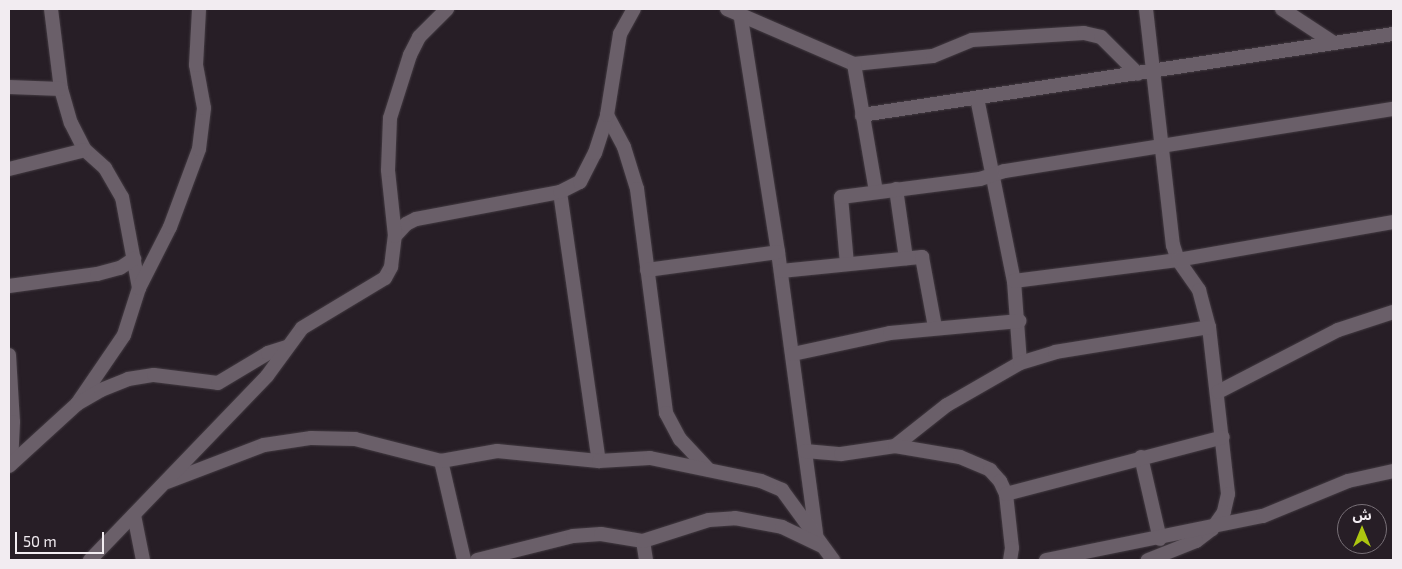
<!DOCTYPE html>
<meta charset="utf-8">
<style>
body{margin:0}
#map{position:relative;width:1402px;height:569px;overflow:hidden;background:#271e26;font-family:"Exo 2","Noto Sans Arabic",sans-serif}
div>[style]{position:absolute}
.roads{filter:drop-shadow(0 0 1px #423a41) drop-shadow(0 0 1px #423a41)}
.street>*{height:14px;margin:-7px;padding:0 7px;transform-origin:7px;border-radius:7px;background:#6a5f69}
span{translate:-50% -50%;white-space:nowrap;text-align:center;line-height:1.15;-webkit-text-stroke:5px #271e26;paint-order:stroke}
.frame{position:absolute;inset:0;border:10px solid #f2ecf1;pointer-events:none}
.north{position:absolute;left:1337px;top:504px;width:50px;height:50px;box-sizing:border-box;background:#271e26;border:1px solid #787077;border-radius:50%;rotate:0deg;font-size:14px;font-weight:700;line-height:20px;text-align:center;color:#f2ecf1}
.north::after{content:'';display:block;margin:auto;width:18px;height:22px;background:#adc610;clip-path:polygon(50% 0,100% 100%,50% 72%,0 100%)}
.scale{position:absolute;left:15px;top:532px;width:89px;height:22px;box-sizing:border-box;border:2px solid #f2ecf1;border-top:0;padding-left:6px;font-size:15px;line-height:18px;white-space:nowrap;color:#f2ecf1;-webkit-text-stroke:4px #271e26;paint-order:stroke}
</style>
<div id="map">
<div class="roads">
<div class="street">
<div style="left:51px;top:9px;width:81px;rotate:82.9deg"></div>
<div style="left:61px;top:89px;width:35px;rotate:74deg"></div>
<div style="left:71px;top:123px;width:30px;rotate:63deg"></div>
<div style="left:85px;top:150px;width:27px;rotate:42deg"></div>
<div style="left:105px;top:168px;width:34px;rotate:60deg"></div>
<div style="left:122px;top:197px;width:93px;rotate:79.4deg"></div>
<div style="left:727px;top:9px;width:138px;rotate:23.4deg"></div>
<div style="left:854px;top:64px;width:79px;rotate:-5.8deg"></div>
<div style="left:933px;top:56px;width:42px;rotate:-22.3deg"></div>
<div style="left:972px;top:40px;width:112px;rotate:-3.6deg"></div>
<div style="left:1084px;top:33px;width:17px;rotate:13deg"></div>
<div style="left:1101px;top:37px;width:52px;rotate:45deg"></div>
<div style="left:1146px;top:9px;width:238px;rotate:83.5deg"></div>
<div style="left:1173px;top:245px;width:16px;rotate:72deg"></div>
<div style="left:1178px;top:260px;width:37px;rotate:55deg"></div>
<div style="left:1199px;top:290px;width:38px;rotate:75deg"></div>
<div style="left:1209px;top:327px;width:168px;rotate:83.5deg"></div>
<div style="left:1228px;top:494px;width:18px;rotate:103deg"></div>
<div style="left:1224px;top:512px;width:21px;rotate:125deg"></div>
<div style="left:1212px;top:529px;width:20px;rotate:143deg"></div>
<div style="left:1196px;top:541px;width:52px;rotate:158.4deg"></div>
<div style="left:1282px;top:9px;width:62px;rotate:33.2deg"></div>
<div style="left:740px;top:12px;width:243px;rotate:81deg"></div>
<div style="left:778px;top:252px;width:284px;rotate:82.3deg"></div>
<div style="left:854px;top:64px;width:130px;rotate:80.2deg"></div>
<div style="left:9px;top:87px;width:52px;rotate:2.2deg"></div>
<div style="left:977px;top:98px;width:187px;rotate:78.6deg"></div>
<div style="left:1014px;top:281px;width:82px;rotate:85.8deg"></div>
<div style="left:607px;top:115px;width:36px;rotate:62deg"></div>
<div style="left:624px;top:147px;width:44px;rotate:72.8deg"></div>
<div style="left:637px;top:189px;width:226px;rotate:82.6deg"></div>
<div style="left:666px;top:413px;width:30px;rotate:62deg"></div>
<div style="left:680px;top:439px;width:42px;rotate:46.9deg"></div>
<div style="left:862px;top:115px;width:537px;rotate:-8.67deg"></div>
<div style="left:9px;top:169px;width:78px;rotate:-14deg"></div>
<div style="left:896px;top:189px;width:70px;rotate:81.8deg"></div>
<div style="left:560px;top:192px;width:272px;rotate:81.8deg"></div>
<div style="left:395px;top:236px;width:16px;rotate:-47deg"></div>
<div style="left:406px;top:224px;width:11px;rotate:-27deg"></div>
<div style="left:416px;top:219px;width:147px;rotate:-10.6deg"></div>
<div style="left:560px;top:192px;width:22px;rotate:-27deg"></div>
<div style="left:580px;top:182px;width:33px;rotate:-63deg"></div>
<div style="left:595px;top:153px;width:40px;rotate:-72deg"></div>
<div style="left:607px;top:115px;width:82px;rotate:-80.9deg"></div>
<div style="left:620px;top:34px;width:29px;rotate:-61deg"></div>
<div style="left:847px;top:264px;width:67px;rotate:-95.1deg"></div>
<div style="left:841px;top:197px;width:140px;rotate:-7.4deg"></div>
<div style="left:980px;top:179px;width:26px;rotate:-18deg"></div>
<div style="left:1005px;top:171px;width:393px;rotate:-9.1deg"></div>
<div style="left:647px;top:270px;width:132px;rotate:-7.8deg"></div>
<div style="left:781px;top:271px;width:142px;rotate:-5.7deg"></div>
<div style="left:922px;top:257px;width:71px;rotate:79.5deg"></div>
<div style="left:1014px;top:281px;width:165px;rotate:-7.3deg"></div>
<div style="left:1178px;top:260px;width:218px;rotate:-10deg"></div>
<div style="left:9px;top:286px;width:89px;rotate:-7.8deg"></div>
<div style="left:97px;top:274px;width:24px;rotate:-15deg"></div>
<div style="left:120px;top:268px;width:17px;rotate:-33deg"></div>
<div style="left:793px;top:354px;width:99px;rotate:-12.2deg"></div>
<div style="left:890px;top:333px;width:130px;rotate:-5.3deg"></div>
<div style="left:9px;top:355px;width:67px;rotate:86.6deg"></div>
<div style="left:13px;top:422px;width:42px;rotate:92.7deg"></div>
<div style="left:1218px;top:392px;width:135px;rotate:-27.3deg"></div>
<div style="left:1338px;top:330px;width:58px;rotate:-18.1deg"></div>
<div style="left:77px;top:404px;width:83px;rotate:-55.7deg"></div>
<div style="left:124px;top:335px;width:49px;rotate:-72.3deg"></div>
<div style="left:139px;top:288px;width:68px;rotate:-63.1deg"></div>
<div style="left:170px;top:227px;width:83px;rotate:-69.6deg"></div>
<div style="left:199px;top:149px;width:41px;rotate:-83deg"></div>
<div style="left:204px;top:108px;width:44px;rotate:-100.5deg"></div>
<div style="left:196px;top:65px;width:56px;rotate:-86.9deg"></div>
<div style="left:895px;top:446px;width:66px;rotate:-38.3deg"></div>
<div style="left:947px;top:405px;width:84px;rotate:-29.9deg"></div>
<div style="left:1020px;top:363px;width:37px;rotate:-17deg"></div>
<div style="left:1055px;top:352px;width:156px;rotate:-9.2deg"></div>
<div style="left:805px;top:451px;width:36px;rotate:5deg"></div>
<div style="left:841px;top:454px;width:55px;rotate:-8.4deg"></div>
<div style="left:895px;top:446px;width:66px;rotate:9.6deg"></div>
<div style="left:960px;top:457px;width:33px;rotate:23deg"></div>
<div style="left:990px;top:470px;width:15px;rotate:48deg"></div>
<div style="left:1000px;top:481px;width:14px;rotate:65deg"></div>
<div style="left:1006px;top:494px;width:54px;rotate:83.7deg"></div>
<div style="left:1012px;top:548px;width:12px;rotate:99deg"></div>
<div style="left:1141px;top:457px;width:84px;rotate:77deg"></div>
<div style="left:441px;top:461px;width:102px;rotate:76.9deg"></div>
<div style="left:9px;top:466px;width:92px;rotate:-42.4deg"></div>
<div style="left:77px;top:404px;width:28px;rotate:-30deg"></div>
<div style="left:101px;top:390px;width:29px;rotate:-22deg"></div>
<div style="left:128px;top:379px;width:26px;rotate:-9deg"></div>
<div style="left:154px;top:375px;width:64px;rotate:7.1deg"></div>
<div style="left:218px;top:383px;width:58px;rotate:-31deg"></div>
<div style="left:268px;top:353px;width:19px;rotate:-18deg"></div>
<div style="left:167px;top:482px;width:104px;rotate:-20.9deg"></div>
<div style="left:264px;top:445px;width:48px;rotate:-8.5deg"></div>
<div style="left:311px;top:438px;width:44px;rotate:1.3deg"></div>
<div style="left:355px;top:439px;width:89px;rotate:14.3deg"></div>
<div style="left:441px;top:461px;width:57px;rotate:-10.1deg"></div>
<div style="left:497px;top:451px;width:102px;rotate:5.6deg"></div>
<div style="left:599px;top:461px;width:51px;rotate:-3.4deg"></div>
<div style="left:650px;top:458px;width:113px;rotate:11.7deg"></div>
<div style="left:761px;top:481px;width:23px;rotate:23deg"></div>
<div style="left:782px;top:490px;width:87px;rotate:53.9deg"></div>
<div style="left:1006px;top:494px;width:224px;rotate:-14.7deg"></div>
<div style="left:134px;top:515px;width:46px;rotate:78.7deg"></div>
<div style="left:643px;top:541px;width:19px;rotate:81deg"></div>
<div style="left:90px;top:560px;width:255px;rotate:-46.1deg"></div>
<div style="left:267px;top:376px;width:59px;rotate:-53.9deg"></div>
<div style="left:302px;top:328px;width:97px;rotate:-31.1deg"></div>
<div style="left:385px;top:278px;width:13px;rotate:-61deg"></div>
<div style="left:391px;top:267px;width:31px;rotate:-83deg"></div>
<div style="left:395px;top:236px;width:66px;rotate:-96.1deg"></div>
<div style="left:388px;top:170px;width:52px;rotate:-87.8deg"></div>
<div style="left:390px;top:118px;width:66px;rotate:-72.4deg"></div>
<div style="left:410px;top:55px;width:20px;rotate:-63deg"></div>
<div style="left:419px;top:37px;width:40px;rotate:-45deg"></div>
<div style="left:477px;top:560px;width:99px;rotate:-14deg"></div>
<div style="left:573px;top:536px;width:28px;rotate:-4deg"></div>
<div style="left:601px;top:534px;width:43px;rotate:9.5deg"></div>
<div style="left:643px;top:541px;width:69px;rotate:-17.7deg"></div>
<div style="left:709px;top:520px;width:26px;rotate:-4deg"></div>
<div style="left:735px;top:518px;width:48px;rotate:10.8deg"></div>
<div style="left:782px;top:527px;width:44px;rotate:25.4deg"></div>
<div style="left:1046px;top:560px;width:221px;rotate:-11.5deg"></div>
<div style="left:1263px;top:516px;width:92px;rotate:-22.4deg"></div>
<div style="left:1348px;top:481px;width:46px;rotate:-12.5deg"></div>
</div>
</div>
<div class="frame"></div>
<div class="north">ش</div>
<div class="scale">50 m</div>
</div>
